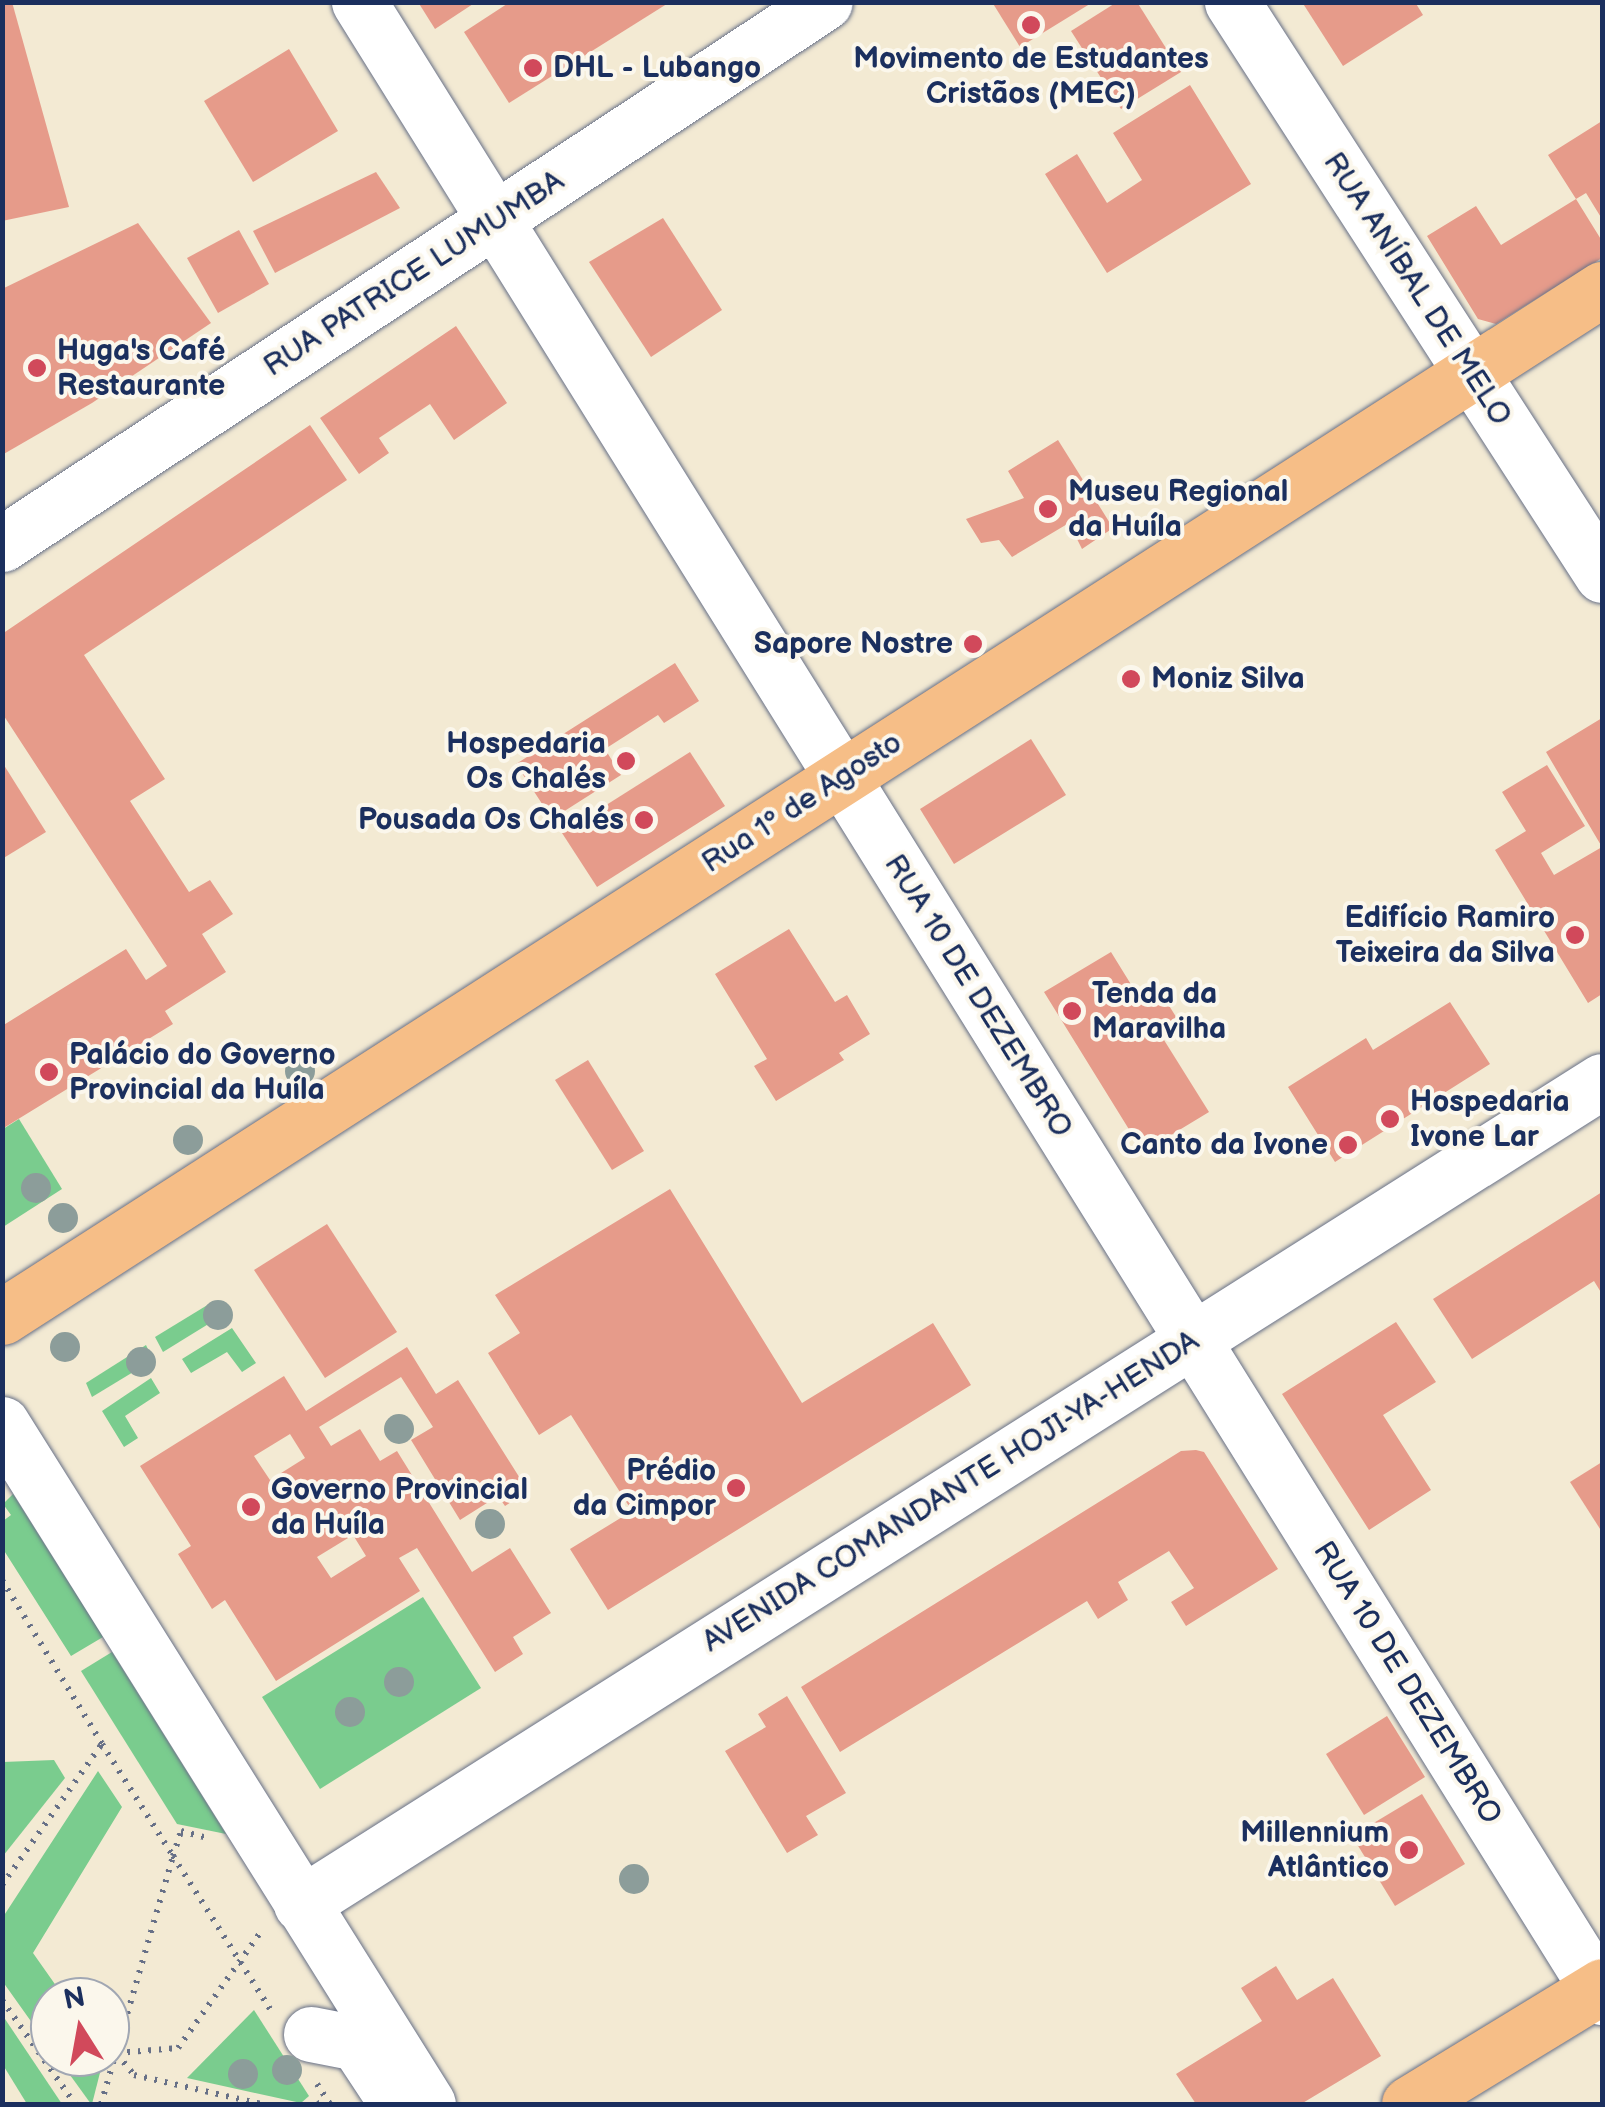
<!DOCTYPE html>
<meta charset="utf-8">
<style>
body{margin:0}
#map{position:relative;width:1605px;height:2107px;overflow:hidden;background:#f3ead3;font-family:"Balsamiq Sans",sans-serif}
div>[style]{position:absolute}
.green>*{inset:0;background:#7acc8e}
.building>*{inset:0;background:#e69b8a}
.path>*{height:6px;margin-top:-3px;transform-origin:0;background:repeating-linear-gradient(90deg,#677087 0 2.5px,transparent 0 10.5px)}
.roads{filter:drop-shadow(0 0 2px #677087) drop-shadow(0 0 2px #677087)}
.minor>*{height:55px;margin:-27.5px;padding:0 27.5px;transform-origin:27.5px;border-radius:27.5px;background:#fff}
.major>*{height:55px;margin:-27.5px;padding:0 27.5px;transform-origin:27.5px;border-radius:27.5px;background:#f6be87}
.trees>*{width:30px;height:30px;margin:-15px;border-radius:50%;background:#8c9d9a}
.dots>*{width:28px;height:28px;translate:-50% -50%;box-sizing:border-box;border:5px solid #fbf7ec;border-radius:50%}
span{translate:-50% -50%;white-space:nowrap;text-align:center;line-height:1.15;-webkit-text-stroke:8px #fbf7ec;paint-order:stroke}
.poi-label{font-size:30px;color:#1b2f5e;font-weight:700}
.left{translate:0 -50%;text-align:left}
.right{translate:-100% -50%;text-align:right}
.street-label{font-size:30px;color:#1b2f5e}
.frame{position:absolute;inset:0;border:5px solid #1b2f5e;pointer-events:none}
.north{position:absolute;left:30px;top:1977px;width:100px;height:100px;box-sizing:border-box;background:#fbf7ec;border:2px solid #a1a7b3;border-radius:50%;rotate:349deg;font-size:28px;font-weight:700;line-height:40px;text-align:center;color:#1b2f5e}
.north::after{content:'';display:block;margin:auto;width:35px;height:45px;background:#d1495b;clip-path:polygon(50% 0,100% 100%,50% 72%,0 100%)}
</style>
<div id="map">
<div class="green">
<div style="clip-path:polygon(19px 1119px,62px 1189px,3px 1227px,3px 1129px)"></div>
<div style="clip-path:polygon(214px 1301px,223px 1315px,163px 1352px,155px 1337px)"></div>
<div style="clip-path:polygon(232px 1328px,256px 1363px,242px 1372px,227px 1352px,191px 1373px,182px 1359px)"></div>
<div style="clip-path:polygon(146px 1345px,153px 1360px,92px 1397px,86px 1383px)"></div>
<div style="clip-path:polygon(151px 1378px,160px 1393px,125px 1416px,138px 1438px,124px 1447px,102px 1411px)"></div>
<div style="clip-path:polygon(13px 1494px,103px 1637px,71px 1656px,3px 1549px,3px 1521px,11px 1515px,3px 1504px)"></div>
<div style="clip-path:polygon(423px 1597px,481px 1688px,320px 1789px,262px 1697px)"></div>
<div style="clip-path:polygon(112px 1652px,226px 1834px,177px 1824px,81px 1671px)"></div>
<div style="clip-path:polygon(54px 1760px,65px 1778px,3px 1856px,3px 1762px)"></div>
<div style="clip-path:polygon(98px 1771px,122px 1807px,33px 1953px,64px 1997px,50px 1997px,50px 2048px,3px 1982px,3px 1917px)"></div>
<div style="clip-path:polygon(254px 2010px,309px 2096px,301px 2103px,187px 2078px)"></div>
<div style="clip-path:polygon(2px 2016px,3px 2016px,62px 2104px,27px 2104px,3px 2065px)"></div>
<div style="clip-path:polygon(57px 2057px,104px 2057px,92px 2104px,91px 2104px)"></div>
</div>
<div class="building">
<div style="clip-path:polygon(2px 2px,12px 2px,69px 207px,2px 221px)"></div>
<div style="clip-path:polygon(418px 2px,476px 2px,435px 29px)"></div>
<div style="clip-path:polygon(510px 2px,670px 2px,509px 103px,464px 32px)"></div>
<div style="clip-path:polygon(992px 2px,1093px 2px,1020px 47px)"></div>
<div style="clip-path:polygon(1117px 2px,1137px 2px,1181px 72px,1121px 109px,1071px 31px)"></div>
<div style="clip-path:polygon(1302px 2px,1415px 2px,1423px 15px,1343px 66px)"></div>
<div style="clip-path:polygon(289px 49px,338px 131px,253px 182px,204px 101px)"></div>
<div style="clip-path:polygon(1190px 85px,1251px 184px,1107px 273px,1045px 174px,1077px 154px,1107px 203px,1142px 180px,1113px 133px)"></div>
<div style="clip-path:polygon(1602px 121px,1602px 219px,1586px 193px,1576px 199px,1602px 241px,1602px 258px,1496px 324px,1478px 319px,1427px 236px,1476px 206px,1501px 245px,1576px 199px,1548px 155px)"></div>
<div style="clip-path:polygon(376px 172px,400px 208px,275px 273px,253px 231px)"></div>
<div style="clip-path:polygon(663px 218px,722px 310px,651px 357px,589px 262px)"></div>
<div style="clip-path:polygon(138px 223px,211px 323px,92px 403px,2px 455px,2px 289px)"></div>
<div style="clip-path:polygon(239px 230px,269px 284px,218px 313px,187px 258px)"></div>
<div style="clip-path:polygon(456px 326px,507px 403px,454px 440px,430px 404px,379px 438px,389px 453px,359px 474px,320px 418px)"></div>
<div style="clip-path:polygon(310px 425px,347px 480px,84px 655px,165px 779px,130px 801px,189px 892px,210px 880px,233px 914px,202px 934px,226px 972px,165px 1011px,173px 1024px,2px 1129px,2px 1026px,126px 949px,146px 980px,167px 966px,2px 713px,2px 634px)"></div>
<div style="clip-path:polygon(1058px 440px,1113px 528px,1082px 549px,1069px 523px,1012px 557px,999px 540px,981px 543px,966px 519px,1024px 498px,1008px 471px)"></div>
<div style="clip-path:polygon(675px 663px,699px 701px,664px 723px,658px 715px,605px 749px,621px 775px,552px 819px,516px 764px)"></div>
<div style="clip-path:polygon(1602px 718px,1602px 994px,1588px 1003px,1495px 850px,1526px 831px,1502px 792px,1547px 765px,1585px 826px,1541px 853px,1554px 875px,1602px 847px,1546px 752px)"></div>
<div style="clip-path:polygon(1031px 739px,1066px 795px,954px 864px,920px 809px)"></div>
<div style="clip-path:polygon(690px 752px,725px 806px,597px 887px,562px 833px)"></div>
<div style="clip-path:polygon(2px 762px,46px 832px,2px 859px)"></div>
<div style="clip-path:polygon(789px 929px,835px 1002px,847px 995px,870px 1034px,839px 1053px,844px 1060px,776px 1101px,754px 1066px,767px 1059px,715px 974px)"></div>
<div style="clip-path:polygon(1111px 952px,1140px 999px,1158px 988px,1178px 1020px,1159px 1032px,1209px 1112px,1143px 1152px,1044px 992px)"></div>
<div style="clip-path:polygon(1450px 1002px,1490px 1064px,1335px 1162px,1288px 1087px,1366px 1038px,1373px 1050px)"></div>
<div style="clip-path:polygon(588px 1060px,644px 1151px,612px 1170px,555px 1080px)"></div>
<div style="clip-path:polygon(670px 1189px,802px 1403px,933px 1323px,971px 1385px,608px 1610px,570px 1549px,632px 1511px,571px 1415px,539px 1435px,488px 1353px,520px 1333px,495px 1295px)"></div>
<div style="clip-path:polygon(1602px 1192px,1602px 1294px,1594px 1281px,1472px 1359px,1433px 1299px)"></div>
<div style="clip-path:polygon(327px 1224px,397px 1332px,325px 1378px,254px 1270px)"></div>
<div style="clip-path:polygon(1396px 1322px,1436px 1382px,1383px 1415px,1431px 1490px,1369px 1530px,1282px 1394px)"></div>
<div style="clip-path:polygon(evenodd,407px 1347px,436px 1394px,458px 1380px,528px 1491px,505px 1506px,498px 1496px,460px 1520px,411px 1440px,433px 1427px,401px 1377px,319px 1427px,331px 1446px,360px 1429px,380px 1461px,397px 1451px,472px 1572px,510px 1548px,551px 1613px,513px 1637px,523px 1654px,495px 1672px,417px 1548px,399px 1558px,420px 1591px,276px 1681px,225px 1600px,212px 1609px,178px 1554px,191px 1546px,140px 1466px,284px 1376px,306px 1411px,407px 1347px,290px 1434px,305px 1458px,270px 1480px,254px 1456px,290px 1434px,407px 1347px,353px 1535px,366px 1556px,331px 1578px,317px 1557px,353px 1535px)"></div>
<div style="clip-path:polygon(1196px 1450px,1204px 1452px,1278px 1569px,1186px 1626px,1171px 1602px,1194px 1588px,1169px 1551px,1118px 1582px,1128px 1600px,1098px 1619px,1087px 1601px,840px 1752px,801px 1687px,1181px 1451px)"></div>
<div style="clip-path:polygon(1602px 1462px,1602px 1532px,1570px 1482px)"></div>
<div style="clip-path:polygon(787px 1696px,846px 1793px,806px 1816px,818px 1835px,787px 1853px,725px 1751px,766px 1727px,758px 1714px)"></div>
<div style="clip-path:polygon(1387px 1716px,1425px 1777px,1364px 1815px,1326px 1754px)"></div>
<div style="clip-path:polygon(1422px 1794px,1465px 1864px,1395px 1906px,1352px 1836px)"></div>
<div style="clip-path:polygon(1276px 1966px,1297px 2000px,1333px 1978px,1381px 2056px,1301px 2104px,1196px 2104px,1176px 2074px,1262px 2021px,1241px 1988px)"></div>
</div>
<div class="path">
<div style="left:2px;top:1580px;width:192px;rotate:58.6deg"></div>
<div style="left:2px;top:1885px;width:173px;rotate:-54.7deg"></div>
<div style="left:102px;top:1744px;width:133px;rotate:57.6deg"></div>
<div style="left:173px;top:1856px;width:26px;rotate:-72deg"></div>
<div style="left:181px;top:1831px;width:24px;rotate:15deg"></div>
<div style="left:2px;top:2000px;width:127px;rotate:54.9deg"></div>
<div style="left:117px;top:2053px;width:61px;rotate:-4.7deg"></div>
<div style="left:178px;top:2048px;width:146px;rotate:-54.5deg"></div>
<div style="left:117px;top:2054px;width:27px;rotate:51deg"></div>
<div style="left:134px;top:2075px;width:131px;rotate:12.8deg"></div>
<div style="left:317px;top:2084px;width:24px;rotate:57deg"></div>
<div style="left:101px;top:2104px;width:258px;rotate:-73.8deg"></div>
<div style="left:173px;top:1856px;width:181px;rotate:57.6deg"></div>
<div style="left:318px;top:2104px;width:9px;rotate:-32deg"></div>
</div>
<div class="roads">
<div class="minor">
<div style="left:359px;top:2px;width:2351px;rotate:58.07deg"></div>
<div style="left:1232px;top:2px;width:682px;rotate:57.15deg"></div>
<div style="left:2px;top:544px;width:985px;rotate:-33.37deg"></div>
<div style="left:2px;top:1424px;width:802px;rotate:57.93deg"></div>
<div style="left:301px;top:1904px;width:1539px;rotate:-32.32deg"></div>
<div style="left:311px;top:2034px;width:47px;rotate:11.1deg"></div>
<div style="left:357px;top:2043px;width:60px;rotate:56.6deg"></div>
</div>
<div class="major">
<div style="left:2px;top:1317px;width:1902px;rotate:-32.72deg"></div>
<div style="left:1409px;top:2104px;width:226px;rotate:-31.4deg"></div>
</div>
</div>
<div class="trees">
<div style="left:300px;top:1071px"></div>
<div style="left:188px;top:1140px"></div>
<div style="left:36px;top:1188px"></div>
<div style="left:63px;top:1218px"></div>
<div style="left:218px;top:1315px"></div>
<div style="left:65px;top:1347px"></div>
<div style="left:141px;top:1362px"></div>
<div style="left:399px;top:1429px"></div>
<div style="left:490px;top:1524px"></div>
<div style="left:399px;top:1682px"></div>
<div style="left:350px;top:1712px"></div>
<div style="left:634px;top:1879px"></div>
<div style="left:287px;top:2070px"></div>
<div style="left:243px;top:2074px"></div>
</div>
<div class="dots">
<div style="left:1031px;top:25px;background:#d1495b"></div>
<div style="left:533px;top:68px;background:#d1495b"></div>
<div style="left:37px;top:368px;background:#d1495b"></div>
<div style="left:1048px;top:509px;background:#d1495b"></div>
<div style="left:973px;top:644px;background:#d1495b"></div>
<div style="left:1131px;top:679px;background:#d1495b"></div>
<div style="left:626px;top:761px;background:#d1495b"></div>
<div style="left:644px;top:820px;background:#d1495b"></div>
<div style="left:1575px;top:935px;background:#d1495b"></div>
<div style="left:1072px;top:1011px;background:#d1495b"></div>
<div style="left:49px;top:1072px;background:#d1495b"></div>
<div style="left:1390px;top:1119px;background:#d1495b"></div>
<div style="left:1348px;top:1145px;background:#d1495b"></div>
<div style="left:736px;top:1488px;background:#d1495b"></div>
<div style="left:251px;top:1507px;background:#d1495b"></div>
<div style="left:1409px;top:1850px;background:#d1495b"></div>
</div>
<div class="poi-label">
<span style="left:1031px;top:76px">Movimento de Estudantes<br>Cristãos (MEC)</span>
<span class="left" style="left:553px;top:68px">DHL - Lubango</span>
<span class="left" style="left:57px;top:368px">Huga's Café<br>Restaurante</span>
<span class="left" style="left:1068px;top:509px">Museu Regional<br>da Huíla</span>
<span class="right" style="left:953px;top:644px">Sapore Nostre</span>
<span class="left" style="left:1151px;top:679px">Moniz Silva</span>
<span class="right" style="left:606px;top:761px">Hospedaria<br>Os Chalés</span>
<span class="right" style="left:624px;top:820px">Pousada Os Chalés</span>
<span class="right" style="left:1555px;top:935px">Edifício Ramiro<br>Teixeira da Silva</span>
<span class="left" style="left:1092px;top:1011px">Tenda da<br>Maravilha</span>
<span class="left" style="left:69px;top:1072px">Palácio do Governo<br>Provincial da Huíla</span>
<span class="left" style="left:1410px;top:1119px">Hospedaria<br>Ivone Lar</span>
<span class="right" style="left:1328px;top:1145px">Canto da Ivone</span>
<span class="right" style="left:716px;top:1488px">Prédio<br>da Cimpor</span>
<span class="left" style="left:271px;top:1507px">Governo Provincial<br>da Huíla</span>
<span class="right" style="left:1389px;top:1850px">Millennium<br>Atlântico</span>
</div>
<div class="street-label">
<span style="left:414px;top:274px;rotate:-33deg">RUA PATRICE LUMUMBA</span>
<span style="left:1417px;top:289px;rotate:57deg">RUA ANÍBAL DE MELO</span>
<span style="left:802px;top:803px;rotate:-33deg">Rua 1º de Agosto</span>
<span style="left:978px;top:996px;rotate:58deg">RUA 10 DE DEZEMBRO</span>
<span style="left:951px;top:1492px;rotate:-32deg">AVENIDA COMANDANTE HOJI-YA-HENDA</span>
<span style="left:1407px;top:1683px;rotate:58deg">RUA 10 DE DEZEMBRO</span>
</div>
<div class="frame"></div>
<div class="north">N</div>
</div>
